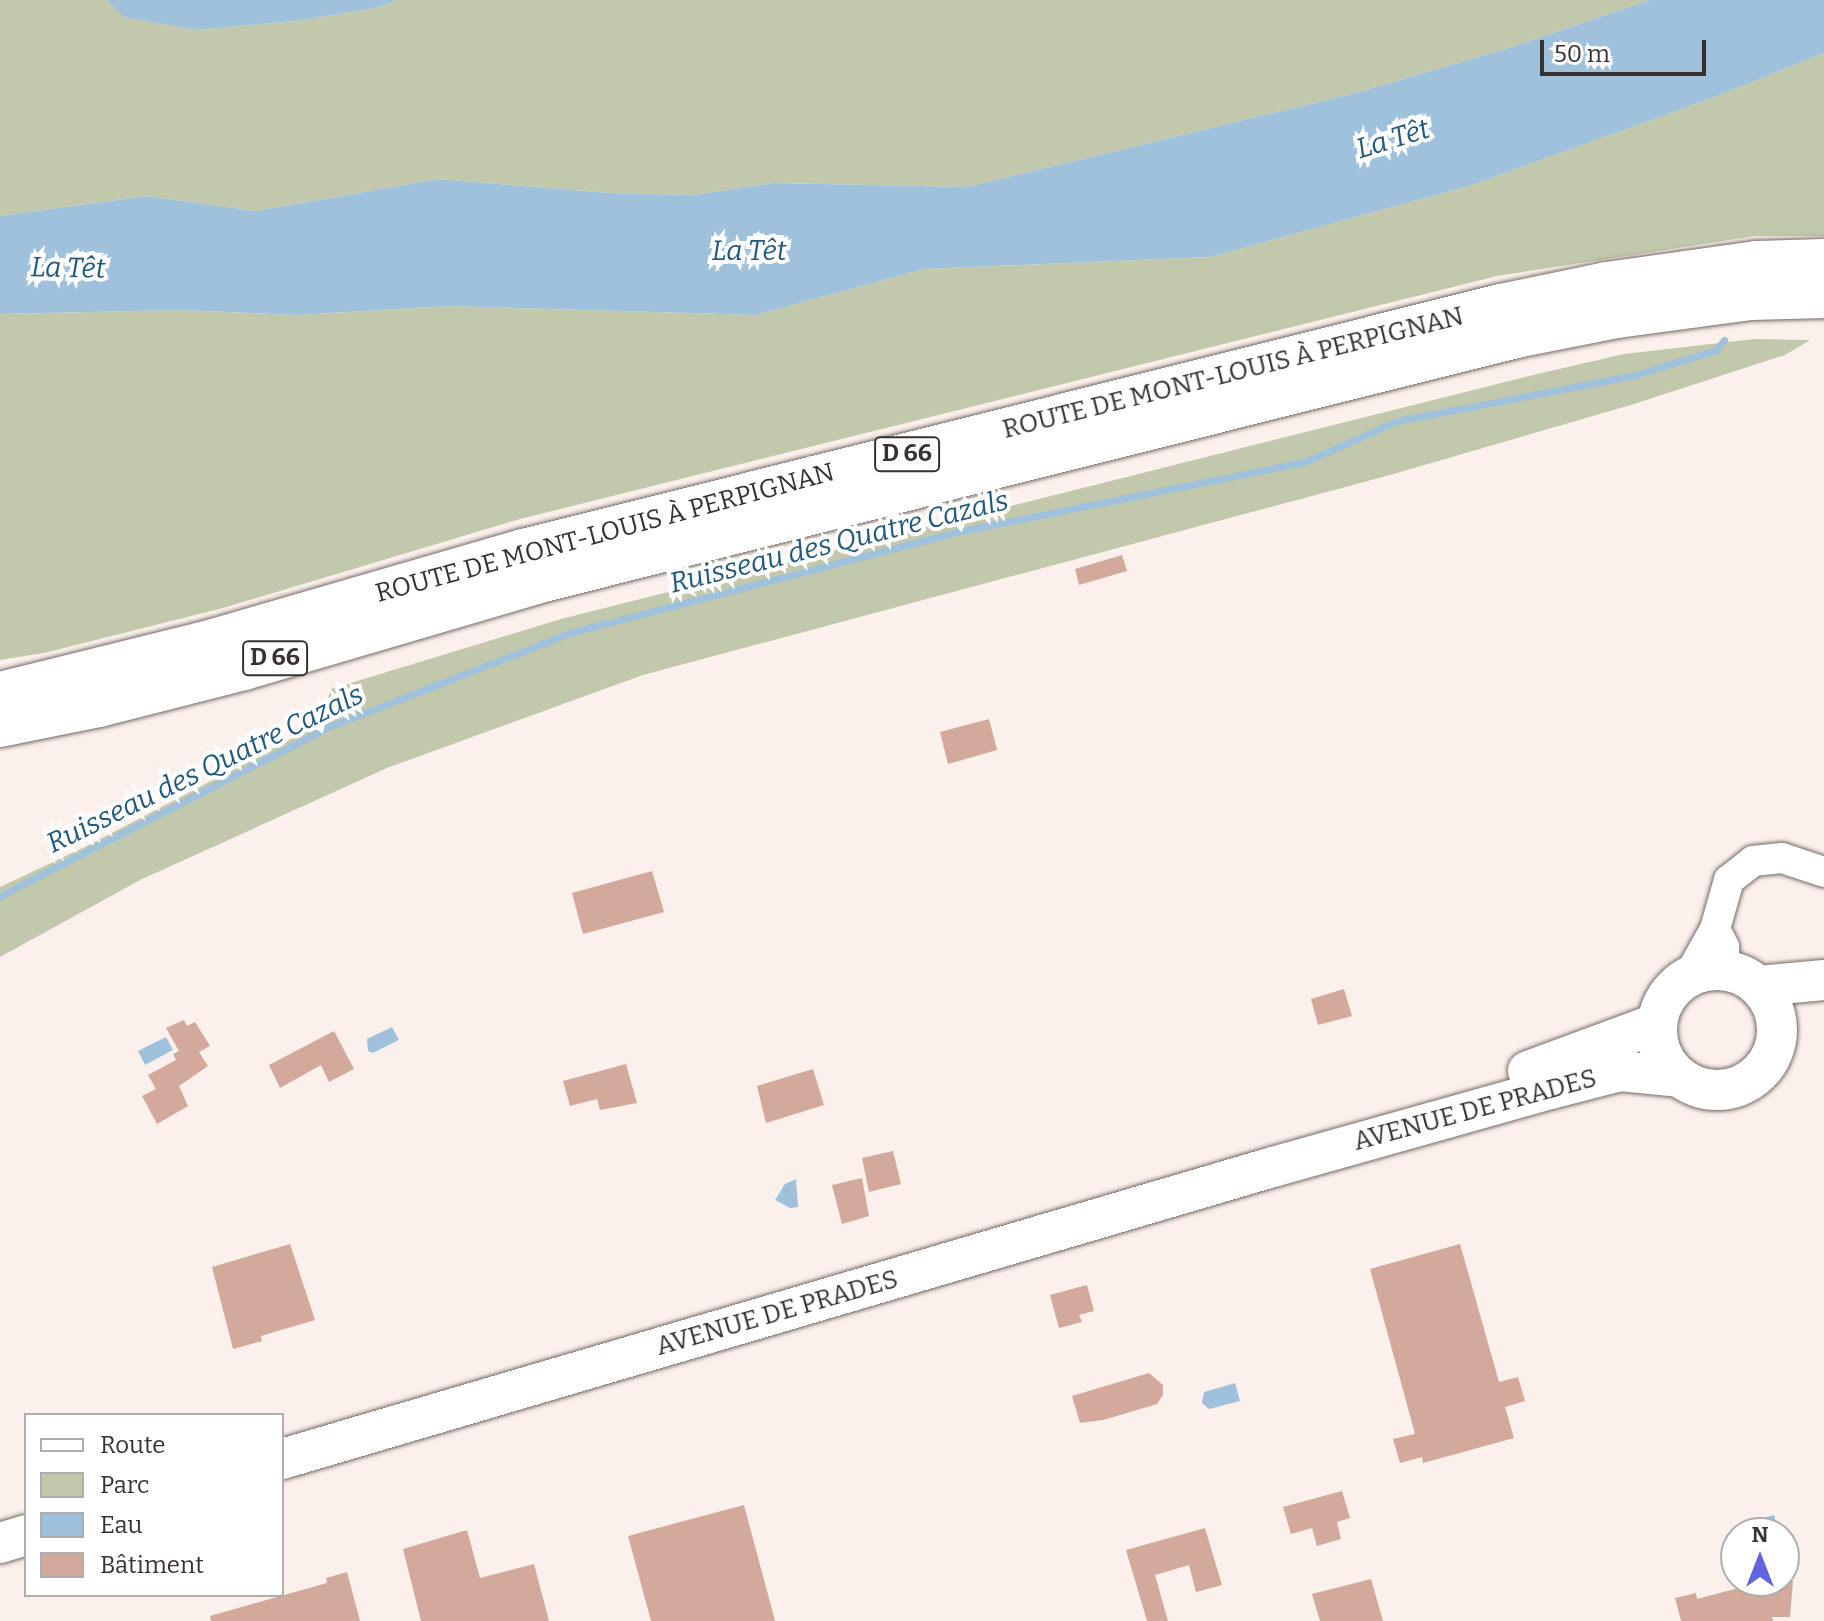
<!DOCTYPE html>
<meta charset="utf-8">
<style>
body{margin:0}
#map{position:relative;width:1824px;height:1621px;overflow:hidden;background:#fbf0eb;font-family:Bitter,serif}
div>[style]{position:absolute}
.green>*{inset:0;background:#c2c8ab}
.water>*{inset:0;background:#9fc1dc}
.stream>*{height:7px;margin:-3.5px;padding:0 3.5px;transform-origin:3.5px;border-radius:3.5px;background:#9fc1dc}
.building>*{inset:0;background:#d2a99a}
.roads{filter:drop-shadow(0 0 2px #756b67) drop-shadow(0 0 2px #756b67)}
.minor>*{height:30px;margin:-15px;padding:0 15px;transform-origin:15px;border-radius:15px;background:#fff}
.major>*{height:40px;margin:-20px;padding:0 20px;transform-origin:20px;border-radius:20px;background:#fff}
.major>.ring{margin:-20px;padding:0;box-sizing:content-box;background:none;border:40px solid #fff;border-radius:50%}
.highway>*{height:44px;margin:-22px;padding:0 22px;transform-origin:22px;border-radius:22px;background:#fff}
span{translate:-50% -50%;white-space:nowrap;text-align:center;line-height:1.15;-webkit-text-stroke:8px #fff;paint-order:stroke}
.shield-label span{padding:2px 6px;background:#fff;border:2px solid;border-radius:6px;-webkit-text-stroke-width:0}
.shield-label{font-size:24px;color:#373231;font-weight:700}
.street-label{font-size:26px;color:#373231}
.water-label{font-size:28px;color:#22597d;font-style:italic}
.legend{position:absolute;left:24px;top:1413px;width:260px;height:184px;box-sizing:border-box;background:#fff;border:2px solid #afadad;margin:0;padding:10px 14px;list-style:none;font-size:24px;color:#373231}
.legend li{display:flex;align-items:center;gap:16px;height:40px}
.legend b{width:40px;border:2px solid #afadad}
.north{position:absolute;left:1720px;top:1517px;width:80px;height:80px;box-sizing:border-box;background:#fff;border:2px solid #afadad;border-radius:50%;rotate:0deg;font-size:22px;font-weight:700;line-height:32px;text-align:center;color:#373231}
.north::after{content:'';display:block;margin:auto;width:28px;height:36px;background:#6164dd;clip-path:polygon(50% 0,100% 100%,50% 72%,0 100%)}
.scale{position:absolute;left:1540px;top:40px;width:166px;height:36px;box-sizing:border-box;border:4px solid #373231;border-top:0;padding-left:10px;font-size:24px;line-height:28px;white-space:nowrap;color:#373231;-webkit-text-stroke:6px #fff;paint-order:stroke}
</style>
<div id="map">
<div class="green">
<div style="clip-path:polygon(0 0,107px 0,125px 17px,196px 30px,295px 21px,375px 8px,397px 0,1650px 0,1512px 47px,1356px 93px,967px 187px,774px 183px,693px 195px,609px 193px,438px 179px,256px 211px,146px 196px,0 216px)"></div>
<div style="clip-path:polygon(1824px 53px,1824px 236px,1755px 236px,1497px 276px,520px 519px,223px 608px,44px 653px,0 660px,0 314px,179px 310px,298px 315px,448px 306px,756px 315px,924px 269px,1210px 257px,1469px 186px,1712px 98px)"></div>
<div style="clip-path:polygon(1755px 339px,1810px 340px,1785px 355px,1634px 404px,1390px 475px,643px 675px,387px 768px,140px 880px,0 957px,0 887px,89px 845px,320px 724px,331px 689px,561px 619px,1529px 376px,1624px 354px)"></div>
</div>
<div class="water">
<div style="clip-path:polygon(107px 0,397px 0,375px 8px,295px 21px,196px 30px,124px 17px)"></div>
<div style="clip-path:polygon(1650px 0,1824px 0,1824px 53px,1712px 98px,1469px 186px,1210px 257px,924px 269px,756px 315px,448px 306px,298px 315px,179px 310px,0 314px,0 216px,146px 196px,256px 211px,438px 179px,609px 193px,693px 195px,774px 183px,967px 187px,1356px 93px,1512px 47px)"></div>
<div style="clip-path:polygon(392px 1027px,399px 1040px,373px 1053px,368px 1051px,367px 1039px)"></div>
<div style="clip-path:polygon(166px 1037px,173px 1050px,145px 1065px,138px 1051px)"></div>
<div style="clip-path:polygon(796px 1179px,798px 1207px,790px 1208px,775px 1200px,785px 1184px)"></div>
<div style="clip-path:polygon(1235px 1383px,1240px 1401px,1209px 1409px,1202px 1403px,1204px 1392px)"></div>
<div style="clip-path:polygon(1774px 1515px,1778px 1529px,1743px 1533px,1741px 1524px)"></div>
</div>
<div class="stream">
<div style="left:0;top:896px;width:372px;rotate:-27.2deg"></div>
<div style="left:331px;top:726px;width:256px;rotate:-21.3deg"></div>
<div style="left:569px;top:633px;width:401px;rotate:-14.6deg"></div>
<div style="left:957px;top:532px;width:355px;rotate:-11.4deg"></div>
<div style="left:1305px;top:462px;width:101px;rotate:-24deg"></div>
<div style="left:1397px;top:421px;width:242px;rotate:-10.9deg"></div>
<div style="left:1635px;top:375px;width:85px;rotate:-17.2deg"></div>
<div style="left:1716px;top:350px;width:13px;rotate:-51deg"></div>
</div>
<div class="building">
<div style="clip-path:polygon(1122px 555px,1127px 571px,1079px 585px,1075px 569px)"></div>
<div style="clip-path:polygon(989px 719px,997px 750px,948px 764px,940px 732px)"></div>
<div style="clip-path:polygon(652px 871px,664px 912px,583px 934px,572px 893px)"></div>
<div style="clip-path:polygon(1344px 989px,1352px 1016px,1318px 1025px,1311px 999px)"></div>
<div style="clip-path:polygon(184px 1020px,187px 1026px,195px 1022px,210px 1046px,199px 1052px,208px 1066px,179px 1086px,188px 1106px,157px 1124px,142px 1096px,156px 1089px,148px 1075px,176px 1060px,173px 1054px,179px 1051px,166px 1028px)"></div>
<div style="clip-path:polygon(334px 1031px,354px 1069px,329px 1082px,321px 1065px,280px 1088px,269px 1065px)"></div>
<div style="clip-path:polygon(626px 1064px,637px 1103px,600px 1110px,597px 1099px,570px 1106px,563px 1081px)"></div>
<div style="clip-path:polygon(813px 1069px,824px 1105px,766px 1123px,757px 1086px)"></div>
<div style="clip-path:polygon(893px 1151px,901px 1184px,869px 1192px,862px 1158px)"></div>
<div style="clip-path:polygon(862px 1178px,869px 1216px,842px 1224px,832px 1185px)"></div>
<div style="clip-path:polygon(290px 1244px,315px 1320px,261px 1336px,262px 1341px,233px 1349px,212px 1267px)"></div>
<div style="clip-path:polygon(1460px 1244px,1499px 1382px,1518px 1377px,1525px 1401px,1505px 1407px,1514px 1438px,1423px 1463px,1422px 1457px,1400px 1463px,1393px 1439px,1415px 1434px,1370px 1269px)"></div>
<div style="clip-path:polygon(1087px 1285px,1094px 1311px,1079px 1315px,1082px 1322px,1059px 1328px,1050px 1295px)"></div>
<div style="clip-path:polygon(1149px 1373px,1163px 1385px,1163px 1395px,1157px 1404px,1103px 1420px,1080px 1423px,1072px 1396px)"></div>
<div style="clip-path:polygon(1342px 1491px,1350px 1518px,1337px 1522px,1341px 1539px,1317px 1546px,1312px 1528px,1291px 1534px,1283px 1507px)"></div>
<div style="clip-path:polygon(744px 1505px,775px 1621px,651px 1621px,628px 1536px)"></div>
<div style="clip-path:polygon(1205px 1528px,1222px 1585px,1196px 1592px,1189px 1565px,1155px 1575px,1168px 1621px,1147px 1621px,1126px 1550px)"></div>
<div style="clip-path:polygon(467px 1530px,480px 1578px,534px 1564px,549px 1621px,421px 1621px,403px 1549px)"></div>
<div style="clip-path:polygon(347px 1572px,360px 1621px,211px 1621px,210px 1616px,327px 1583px,326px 1578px)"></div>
<div style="clip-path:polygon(1371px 1579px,1383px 1621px,1320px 1621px,1312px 1594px)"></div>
<div style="clip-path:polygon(1765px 1581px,1793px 1581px,1790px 1617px,1772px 1617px,1773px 1621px,1681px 1621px,1675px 1598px,1696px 1593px,1697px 1599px)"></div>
</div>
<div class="roads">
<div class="minor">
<div style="left:1715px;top:929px;width:20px;rotate:63deg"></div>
<div style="left:1724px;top:947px;width:23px;rotate:88deg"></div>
<div style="left:1688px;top:977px;width:55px;rotate:-60.6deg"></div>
<div style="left:1715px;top:929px;width:51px;rotate:-74.1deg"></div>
<div style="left:1729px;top:880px;width:31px;rotate:-38deg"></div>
<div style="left:1753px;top:861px;width:29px;rotate:-6deg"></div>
<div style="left:1782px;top:858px;width:44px;rotate:18.4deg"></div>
</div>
<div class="major">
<div class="ring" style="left:1657px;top:970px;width:80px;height:80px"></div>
<div style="left:1759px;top:986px;width:65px;rotate:-5.3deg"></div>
<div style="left:1528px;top:1071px;width:136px;rotate:-20.2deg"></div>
<div style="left:282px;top:1459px;width:1033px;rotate:-16.42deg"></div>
<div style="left:1273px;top:1167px;width:289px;rotate:-15.7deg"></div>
<div style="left:1551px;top:1089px;width:71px;rotate:-14.6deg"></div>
<div style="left:1620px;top:1071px;width:59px;rotate:5.8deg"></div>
<div style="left:0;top:1543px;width:27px;rotate:-17deg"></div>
</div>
<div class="highway">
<div style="left:0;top:694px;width:216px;rotate:-13.9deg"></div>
<div style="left:210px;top:642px;width:327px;rotate:-16.2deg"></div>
<div style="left:524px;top:551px;width:1007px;rotate:-14.08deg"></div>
<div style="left:1501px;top:306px;width:108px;rotate:-11.7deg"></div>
<div style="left:1607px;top:284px;width:151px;rotate:-8deg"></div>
<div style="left:1757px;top:263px;width:67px;rotate:-1.7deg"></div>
<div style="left:0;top:725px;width:101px;rotate:-11.4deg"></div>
<div style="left:99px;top:705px;width:150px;rotate:-14.3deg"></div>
<div style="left:244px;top:668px;width:316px;rotate:-16.4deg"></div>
<div style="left:547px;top:579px;width:999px;rotate:-14.08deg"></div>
<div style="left:1516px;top:336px;width:103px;rotate:-11.2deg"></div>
<div style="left:1617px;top:316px;width:135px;rotate:-7.7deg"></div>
<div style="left:1751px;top:298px;width:73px;rotate:-1.6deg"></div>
</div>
</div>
<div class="shield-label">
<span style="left:907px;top:454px">D 66</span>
<span style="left:275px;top:658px">D 66</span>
</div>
<div class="street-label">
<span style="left:1233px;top:373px;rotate:-14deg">ROUTE DE MONT-LOUIS À PERPIGNAN</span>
<span style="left:605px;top:533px;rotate:-15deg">ROUTE DE MONT-LOUIS À PERPIGNAN</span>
<span style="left:1475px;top:1110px;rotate:-15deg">AVENUE DE PRADES</span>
<span style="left:777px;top:1313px;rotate:-16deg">AVENUE DE PRADES</span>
</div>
<div class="water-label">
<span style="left:1393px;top:139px;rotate:-17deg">La Têt</span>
<span style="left:749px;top:251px">La Têt</span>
<span style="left:68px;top:268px;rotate:1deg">La Têt</span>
<span style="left:839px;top:542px;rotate:-14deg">Ruisseau des Quatre Cazals</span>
<span style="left:205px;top:769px;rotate:-26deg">Ruisseau des Quatre Cazals</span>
</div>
<ul class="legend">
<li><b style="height:10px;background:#fff"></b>Route</li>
<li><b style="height:22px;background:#c2c8ab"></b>Parc</li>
<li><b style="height:22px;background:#9fc1dc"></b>Eau</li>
<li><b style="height:22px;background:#d2a99a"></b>Bâtiment</li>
</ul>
<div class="north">N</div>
<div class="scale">50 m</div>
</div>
